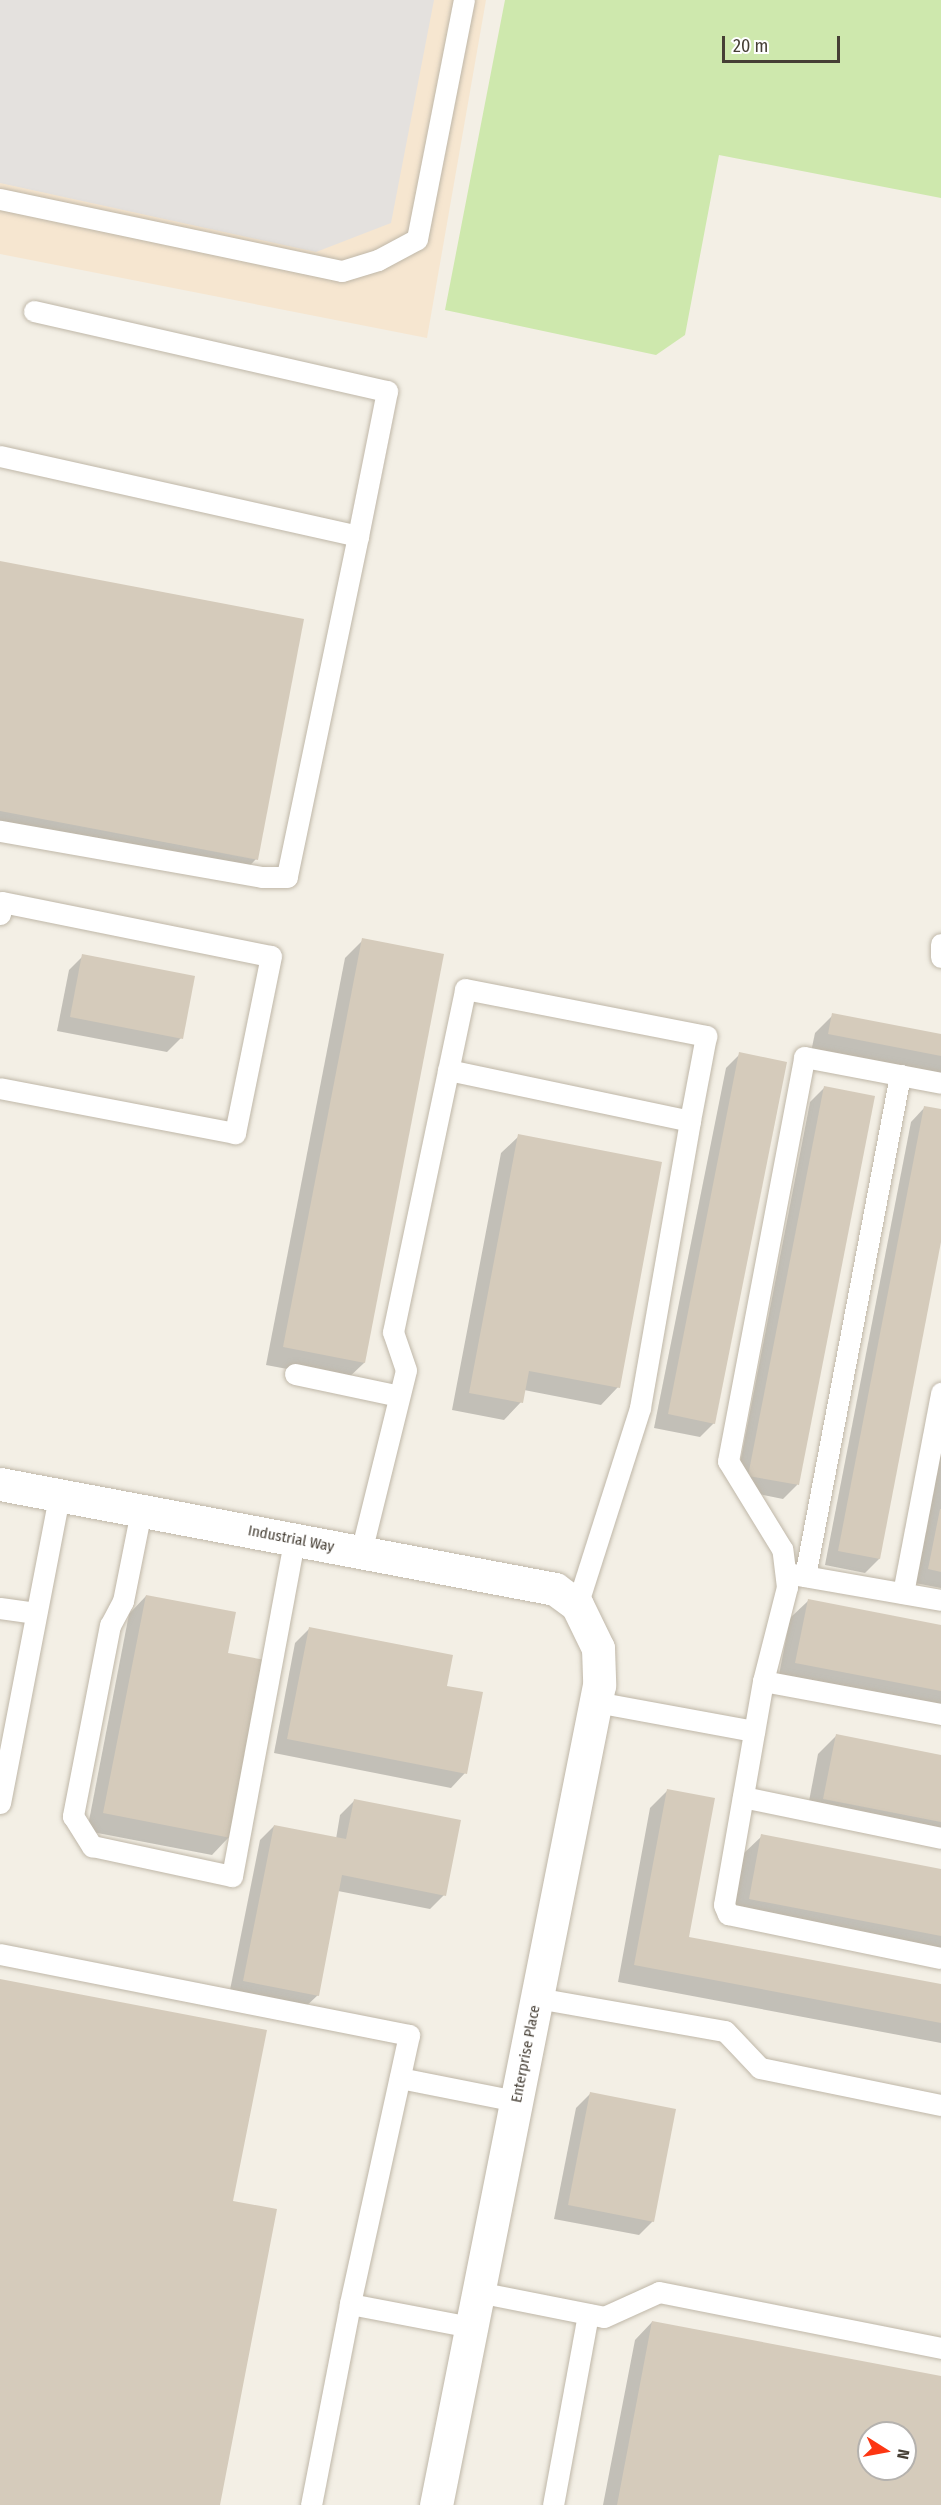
<!DOCTYPE html>
<style>
body{margin:0}
#map{position:relative;width:941px;height:2505px;overflow:hidden;background:#f3efe5;font-family:"Fira Sans Condensed",sans-serif}
div>[style]{position:absolute}
.commercial>*{inset:0;background:#f6e6d0}
.green>*{inset:0;background:#cee8ad}
.parking>*{inset:0;background:#e4e1de}
.shadow>*{inset:0;background:#0003}
.building>*{inset:0;background:#d5cbbb}
.roads{filter:drop-shadow(0 0 2px #bfb7a8) drop-shadow(0 0 2px #bfb7a8)}
.lane>*{height:21px;margin:-10.5px;padding:0 10.5px;transform-origin:10.5px;border-radius:10.5px;background:#fff}
.street>*{height:33px;margin:-16.5px;padding:0 16.5px;transform-origin:16.5px;border-radius:16.5px;background:#fff}
span{translate:-50% -50%;white-space:nowrap;text-align:center;line-height:1.15;-webkit-text-stroke:6px #fff;paint-order:stroke}
.street-label{font-size:15px;color:#463f35}
.north{position:absolute;left:857px;top:2421px;width:60px;height:60px;box-sizing:border-box;background:#fff;border:2px solid #b5b2ae;border-radius:50%;rotate:101deg;font-size:16px;font-weight:700;line-height:24px;text-align:center;color:#463f35}
.north::after{content:'';display:block;margin:auto;width:21px;height:27px;background:#fd3613;clip-path:polygon(50% 0,100% 100%,50% 72%,0 100%)}
.scale{position:absolute;left:722px;top:36px;width:118px;height:27px;box-sizing:border-box;border:3px solid #463f35;border-top:0;padding-left:8px;font-size:18px;line-height:21px;white-space:nowrap;color:#463f35;-webkit-text-stroke:4px #fff;paint-order:stroke}
</style>
<div id="map">
<div class="commercial">
<div style="clip-path:polygon(0 0,486px 0,427px 338px,0 254px)"></div>
</div>
<div class="green">
<div style="clip-path:polygon(505px 0,941px 0,941px 198px,719px 155px,685px 335px,656px 355px,445px 310px)"></div>
</div>
<div class="parking">
<div style="clip-path:polygon(0 0,434px 0,391px 223px,316px 252px,0 183px)"></div>
</div>
<div class="shadow">
<div style="clip-path:polygon(0 562px,256px 859px,239px 877px,0 831px)"></div>
<div style="clip-path:polygon(363px 940px,364px 1363px,346px 1380px,266px 1365px,345px 958px)"></div>
<div style="clip-path:polygon(83px 956px,181px 1038px,167px 1052px,57px 1031px,69px 970px)"></div>
<div style="clip-path:polygon(833px 1015px,941px 1036px,941px 1077px,811px 1052px,815px 1033px)"></div>
<div style="clip-path:polygon(740px 1054px,714px 1423px,700px 1437px,654px 1428px,726px 1068px)"></div>
<div style="clip-path:polygon(825px 1087px,797px 1485px,783px 1499px,735px 1489px,810px 1102px)"></div>
<div style="clip-path:polygon(925px 1107px,941px 1111px,941px 1234px,879px 1559px,865px 1573px,825px 1565px,911px 1122px)"></div>
<div style="clip-path:polygon(519px 1136px,618px 1387px,601px 1405px,524px 1390px,521px 1402px,504px 1420px,452px 1410px,501px 1153px)"></div>
<div style="clip-path:polygon(941px 1449px,941px 1588px,915px 1583px)"></div>
<div style="clip-path:polygon(146px 1596px,227px 1654px,229px 1837px,212px 1855px,87px 1831px,129px 1614px)"></div>
<div style="clip-path:polygon(808px 1601px,941px 1626px,941px 1712px,778px 1680px,790px 1618px)"></div>
<div style="clip-path:polygon(309px 1629px,465px 1773px,451px 1788px,274px 1753px,295px 1643px)"></div>
<div style="clip-path:polygon(836px 1736px,941px 1756px,941px 1843px,806px 1817px,818px 1754px)"></div>
<div style="clip-path:polygon(668px 1790px,687px 1938px,941px 1986px,941px 2043px,618px 1982px,650px 1808px)"></div>
<div style="clip-path:polygon(354px 1801px,444px 1895px,430px 1909px,338px 1891px,318px 1995px,303px 2009px,229px 1995px,260px 1840px,274px 1826px,336px 1839px,340px 1815px)"></div>
<div style="clip-path:polygon(762px 1836px,941px 1870px,941px 1957px,732px 1916px,744px 1853px)"></div>
<div style="clip-path:polygon(590px 2094px,653px 2221px,639px 2235px,554px 2219px,576px 2108px)"></div>
<div style="clip-path:polygon(evenodd,652px 2322px,941px 2377px,941px 2505px,603px 2505px,635px 2340px,652px 2322px,869px 2433px,905px 2433px,905px 2469px,869px 2469px,869px 2433px)"></div>
</div>
<div class="building">
<div style="clip-path:polygon(0 561px,304px 619px,258px 860px,0 811px)"></div>
<div style="clip-path:polygon(362px 938px,444px 954px,365px 1363px,283px 1347px)"></div>
<div style="clip-path:polygon(82px 954px,195px 976px,183px 1039px,70px 1017px)"></div>
<div style="clip-path:polygon(832px 1013px,941px 1034px,941px 1056px,828px 1034px)"></div>
<div style="clip-path:polygon(739px 1052px,787px 1062px,715px 1424px,668px 1414px)"></div>
<div style="clip-path:polygon(824px 1086px,875px 1096px,799px 1485px,748px 1476px)"></div>
<div style="clip-path:polygon(924px 1106px,941px 1109px,941px 1242px,880px 1559px,838px 1551px)"></div>
<div style="clip-path:polygon(518px 1134px,662px 1162px,620px 1388px,529px 1371px,523px 1403px,469px 1393px)"></div>
<div style="clip-path:polygon(940px 1509px,941px 1509px,941px 1572px,928px 1569px)"></div>
<div style="clip-path:polygon(146px 1595px,236px 1612px,228px 1653px,265px 1660px,231px 1838px,103px 1813px)"></div>
<div style="clip-path:polygon(808px 1599px,941px 1625px,941px 1691px,795px 1663px)"></div>
<div style="clip-path:polygon(309px 1627px,453px 1655px,447px 1686px,483px 1692px,467px 1774px,287px 1739px)"></div>
<div style="clip-path:polygon(836px 1734px,941px 1755px,941px 1822px,823px 1799px)"></div>
<div style="clip-path:polygon(667px 1789px,715px 1798px,689px 1937px,941px 1984px,941px 2023px,634px 1965px)"></div>
<div style="clip-path:polygon(354px 1799px,461px 1820px,446px 1896px,342px 1875px,319px 1996px,243px 1981px,274px 1825px,346px 1839px)"></div>
<div style="clip-path:polygon(761px 1834px,941px 1869px,941px 1936px,749px 1899px)"></div>
<div style="clip-path:polygon(0 1979px,267px 2030px,233px 2201px,277px 2209px,220px 2505px,0 2505px)"></div>
<div style="clip-path:polygon(590px 2092px,676px 2109px,654px 2222px,568px 2205px)"></div>
<div style="clip-path:polygon(evenodd,652px 2321px,941px 2376px,941px 2505px,617px 2505px,652px 2321px,869px 2433px,905px 2433px,905px 2469px,869px 2469px,869px 2433px)"></div>
</div>
<div class="roads">
<div class="lane">
<div style="left:0;top:199px;width:349px;rotate:11.9deg"></div>
<div style="left:342px;top:271px;width:38px;rotate:-17deg"></div>
<div style="left:378px;top:260px;width:44px;rotate:-28.3deg"></div>
<div style="left:417px;top:239px;width:244px;rotate:-78.9deg"></div>
<div style="left:34px;top:311px;width:362px;rotate:12.8deg"></div>
<div style="left:387px;top:391px;width:148px;rotate:101.3deg"></div>
<div style="left:0;top:456px;width:367px;rotate:12.6deg"></div>
<div style="left:358px;top:536px;width:348px;rotate:101.8deg"></div>
<div style="left:287px;top:877px;width:25px;rotate:180deg"></div>
<div style="left:262px;top:877px;width:266px;rotate:-170deg"></div>
<div style="left:0;top:914px;width:12px;rotate:-81deg"></div>
<div style="left:2px;top:902px;width:274px;rotate:11.4deg"></div>
<div style="left:271px;top:956px;width:181px;rotate:101.5deg"></div>
<div style="left:235px;top:1133px;width:239px;rotate:-169.2deg"></div>
<div style="left:941px;top:944px;width:13px;rotate:90deg"></div>
<div style="left:448px;top:1070px;width:247px;rotate:11.9deg"></div>
<div style="left:690px;top:1121px;width:291px;rotate:99.9deg"></div>
<div style="left:640px;top:1408px;width:207px;rotate:107.7deg"></div>
<div style="left:295px;top:1374px;width:106px;rotate:11.9deg"></div>
<div style="left:141px;top:1511px;width:92px;rotate:101.3deg"></div>
<div style="left:123px;top:1601px;width:27px;rotate:118deg"></div>
<div style="left:110px;top:1625px;width:195px;rotate:101deg"></div>
<div style="left:73px;top:1816px;width:36px;rotate:58deg"></div>
<div style="left:92px;top:1846px;width:143px;rotate:12.1deg"></div>
<div style="left:232px;top:1876px;width:342px;rotate:-79.5deg"></div>
<div style="left:361px;top:1552px;width:187px;rotate:-76.1deg"></div>
<div style="left:406px;top:1370px;width:40px;rotate:-108.9deg"></div>
<div style="left:393px;top:1332px;width:350px;rotate:-78.1deg"></div>
<div style="left:465px;top:989px;width:246px;rotate:11deg"></div>
<div style="left:706px;top:1036px;width:86px;rotate:100.7deg"></div>
<div style="left:792px;top:1574px;width:151px;rotate:9.9deg"></div>
<div style="left:805px;top:1576px;width:510px;rotate:-79.26deg"></div>
<div style="left:903px;top:1593px;width:204px;rotate:-79.2deg"></div>
<div style="left:0;top:1608px;width:36px;rotate:8deg"></div>
<div style="left:763px;top:1681px;width:97px;rotate:-75.7deg"></div>
<div style="left:787px;top:1587px;width:38px;rotate:-97deg"></div>
<div style="left:782px;top:1549px;width:103px;rotate:-121.5deg"></div>
<div style="left:728px;top:1461px;width:411px;rotate:-79.3deg"></div>
<div style="left:804px;top:1057px;width:139px;rotate:10.7deg"></div>
<div style="left:596px;top:1702px;width:161px;rotate:10.4deg"></div>
<div style="left:941px;top:1714px;width:181px;rotate:-169.5deg"></div>
<div style="left:763px;top:1681px;width:227px;rotate:99.9deg"></div>
<div style="left:724px;top:1905px;width:10px;rotate:66deg"></div>
<div style="left:728px;top:1914px;width:217px;rotate:11.7deg"></div>
<div style="left:743px;top:1797px;width:202px;rotate:11.7deg"></div>
<div style="left:0;top:1803px;width:313px;rotate:-79.1deg"></div>
<div style="left:0;top:1954px;width:417px;rotate:11.2deg"></div>
<div style="left:409px;top:2035px;width:275px;rotate:102.4deg"></div>
<div style="left:537px;top:1998px;width:191px;rotate:10deg"></div>
<div style="left:725px;top:2031px;width:51px;rotate:46.6deg"></div>
<div style="left:760px;top:2068px;width:185px;rotate:11.6deg"></div>
<div style="left:400px;top:2078px;width:118px;rotate:11.2deg"></div>
<div style="left:478px;top:2292px;width:128px;rotate:11.2deg"></div>
<div style="left:604px;top:2317px;width:60px;rotate:-24.4deg"></div>
<div style="left:659px;top:2292px;width:288px;rotate:11.2deg"></div>
<div style="left:311px;top:2505px;width:205px;rotate:-79deg"></div>
<div style="left:350px;top:2304px;width:123px;rotate:10.8deg"></div>
<div style="left:553px;top:2505px;width:194px;rotate:-79.6deg"></div>
</div>
<div class="street">
<div style="left:0;top:1484px;width:565px;rotate:10.71deg"></div>
<div style="left:555px;top:1589px;width:27px;rotate:36deg"></div>
<div style="left:577px;top:1605px;width:48px;rotate:64deg"></div>
<div style="left:598px;top:1648px;width:37px;rotate:88deg"></div>
<div style="left:599px;top:1685px;width:836px;rotate:101.24deg"></div>
</div>
</div>
<div class="street-label">
<span style="left:291px;top:1539px;rotate:11deg">Industrial Way</span>
<span style="left:526px;top:2054px;rotate:-79deg">Enterprise Place</span>
</div>
<div class="north">N</div>
<div class="scale">20 m</div>
</div>
